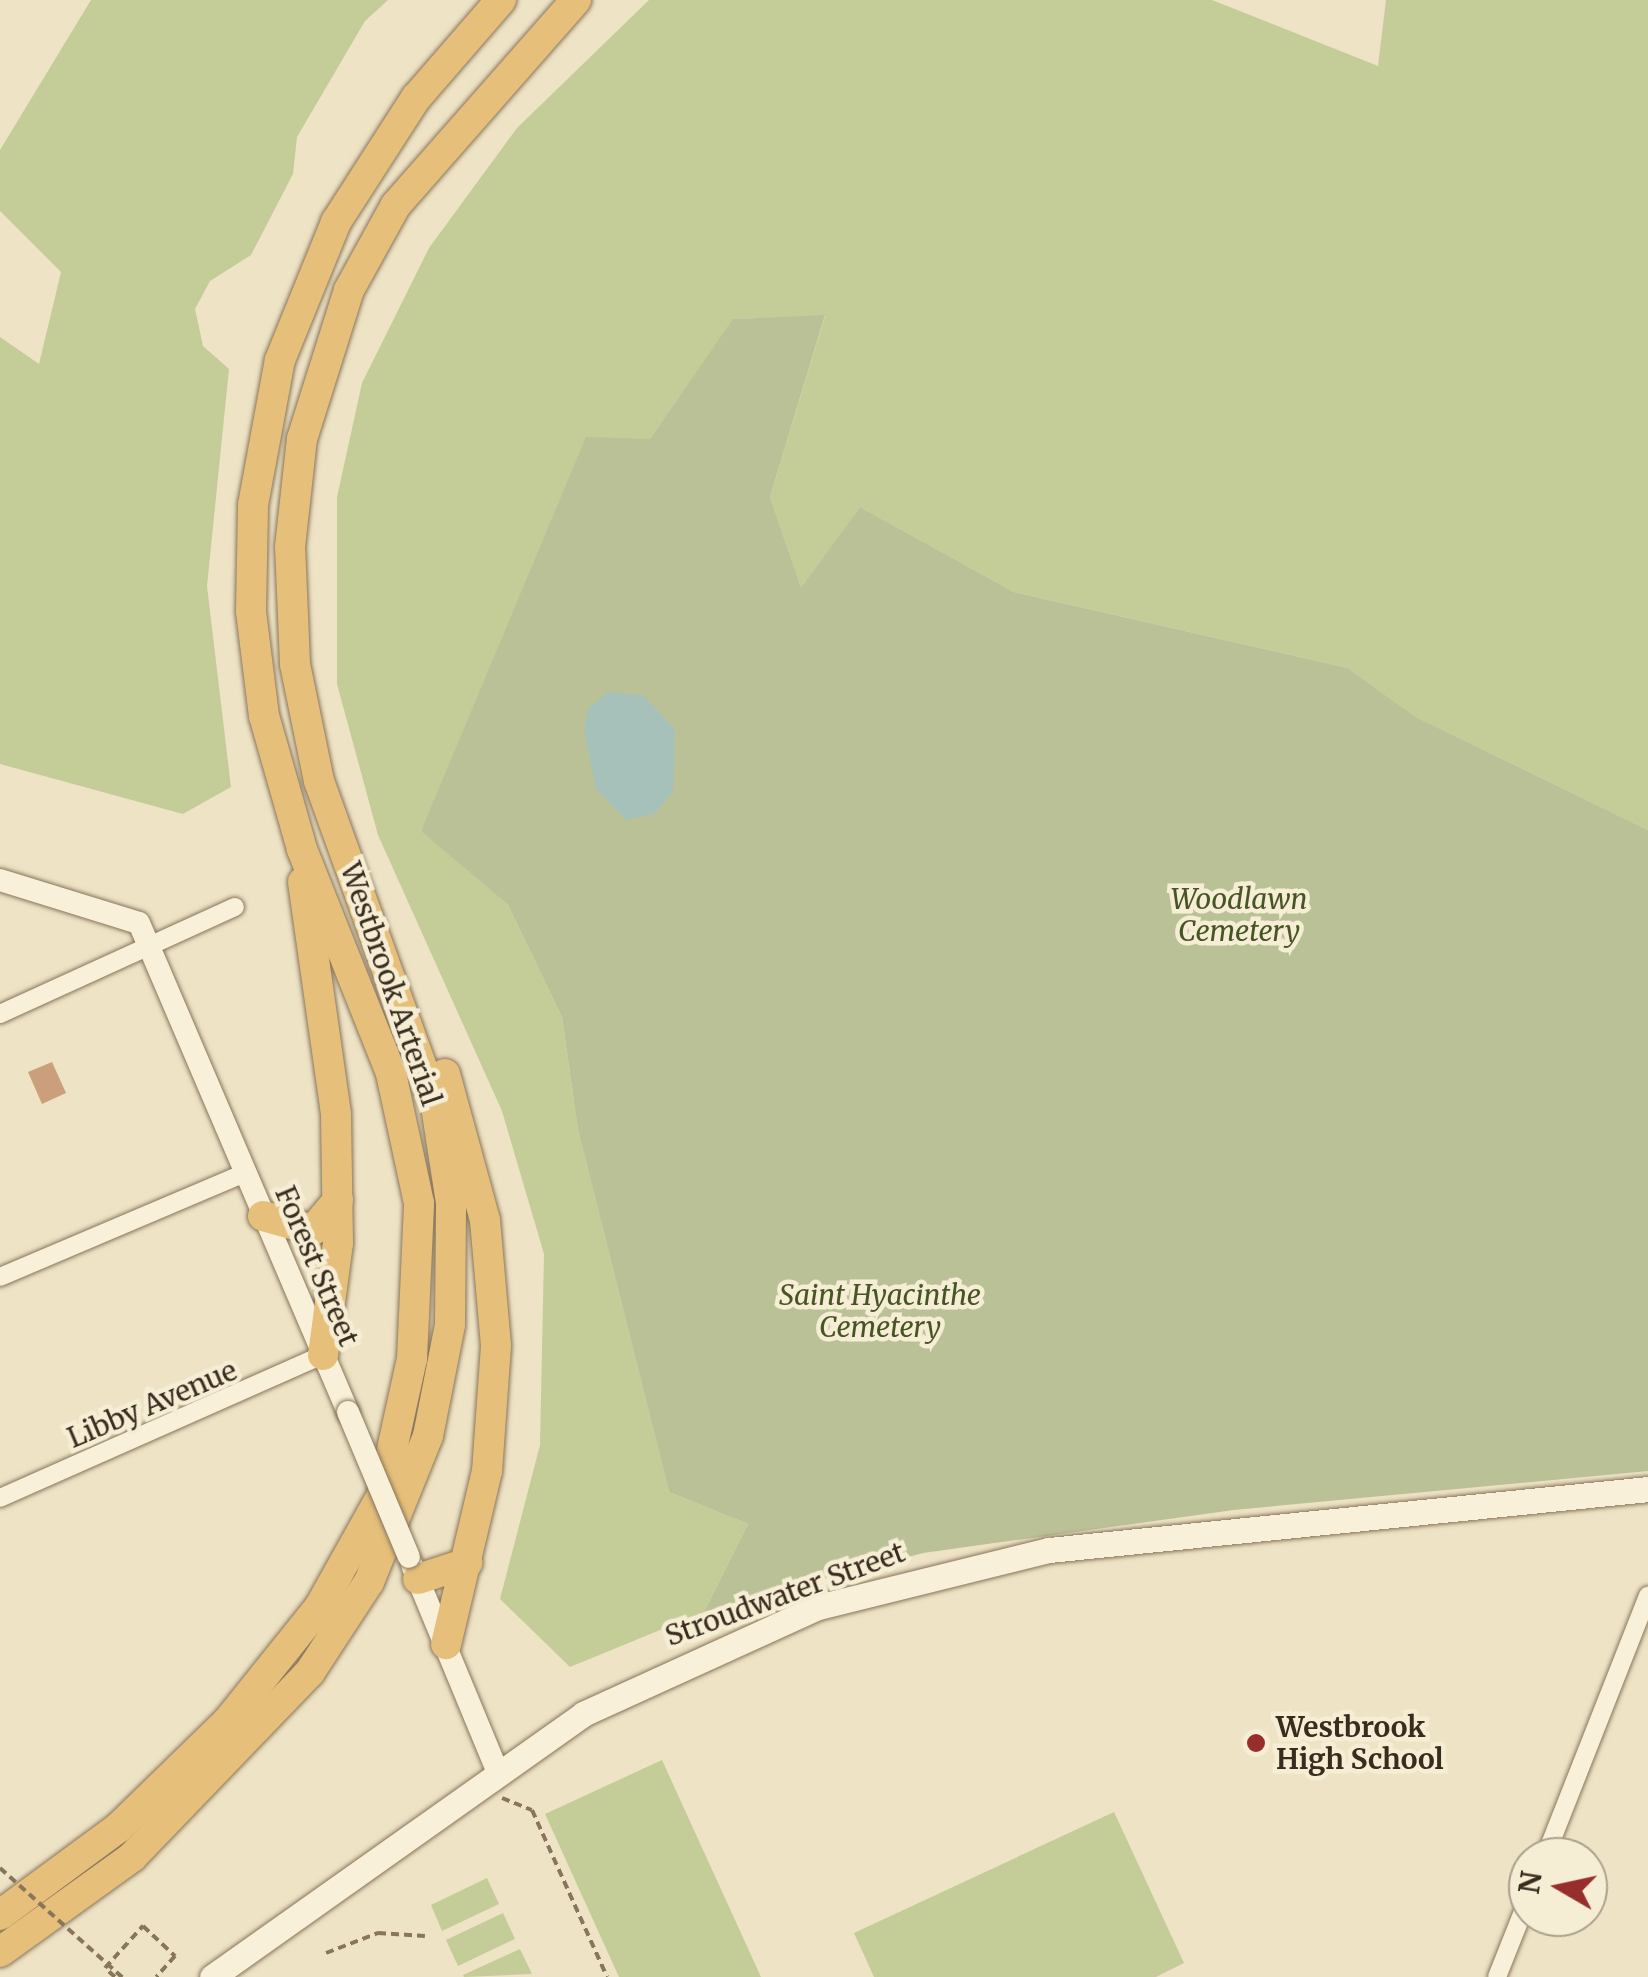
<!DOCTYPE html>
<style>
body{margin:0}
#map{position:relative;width:1648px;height:1977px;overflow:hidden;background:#eee3c5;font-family:Merriweather,serif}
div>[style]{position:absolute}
.green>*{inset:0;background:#c4cc98}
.cemetery>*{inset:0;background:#bbc197}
.water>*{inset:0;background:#a6c1ba}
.building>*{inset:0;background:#cb9f7b}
.path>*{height:4px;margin-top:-2px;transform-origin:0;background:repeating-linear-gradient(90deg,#88755b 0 8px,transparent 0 13px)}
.roads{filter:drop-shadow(0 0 2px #88755b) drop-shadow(0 0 2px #88755b)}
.minor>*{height:18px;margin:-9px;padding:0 9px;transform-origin:9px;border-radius:9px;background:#f8f0d8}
.tertiary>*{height:22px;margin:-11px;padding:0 11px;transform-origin:11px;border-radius:11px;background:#f8f0d8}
.secondary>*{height:25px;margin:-12.5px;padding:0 12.5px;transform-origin:12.5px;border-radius:12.5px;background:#f8f0d8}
.trunk>*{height:30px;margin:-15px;padding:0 15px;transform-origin:15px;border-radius:15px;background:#e6bf7a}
.path-bridge>*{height:4px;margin-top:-2px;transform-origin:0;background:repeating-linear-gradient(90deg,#88755b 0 8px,transparent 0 13px)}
.bridges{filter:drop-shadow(0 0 2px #88755b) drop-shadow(0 0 2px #88755b)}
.tertiary-bridge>*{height:22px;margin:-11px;padding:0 11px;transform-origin:11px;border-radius:11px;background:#f8f0d8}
.dots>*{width:28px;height:28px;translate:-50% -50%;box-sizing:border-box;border:5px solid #f5edd4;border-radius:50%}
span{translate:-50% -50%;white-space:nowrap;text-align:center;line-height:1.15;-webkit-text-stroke:9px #f5edd4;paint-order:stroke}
.park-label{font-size:28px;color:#475525;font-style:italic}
.street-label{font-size:28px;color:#392c1f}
.poi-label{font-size:28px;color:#392c1f;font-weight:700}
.left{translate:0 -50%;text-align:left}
.north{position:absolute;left:1508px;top:1837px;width:100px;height:100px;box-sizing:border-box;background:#f5edd4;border:2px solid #aaa08c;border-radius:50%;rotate:279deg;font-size:28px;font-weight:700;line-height:40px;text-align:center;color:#392c1f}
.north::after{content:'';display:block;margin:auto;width:35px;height:45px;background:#972e2b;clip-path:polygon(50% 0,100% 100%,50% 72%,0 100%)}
</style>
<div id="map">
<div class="green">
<div style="clip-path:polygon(91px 0,388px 0,365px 21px,297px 137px,293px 174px,251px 255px,210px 281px,195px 309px,203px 346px,229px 369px,207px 586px,231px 787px,183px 814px,0 764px,0 337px,39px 364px,61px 272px,0 211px,0 150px)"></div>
<div style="clip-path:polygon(649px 0,1212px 0,1378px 66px,1386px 0,1648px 0,1648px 830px,1416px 717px,1348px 668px,1014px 592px,860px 507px,801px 589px,770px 497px,825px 316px,734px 319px,650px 439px,421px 830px,508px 905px,562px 1017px,578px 1130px,669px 1492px,748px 1524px,704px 1612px,570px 1667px,500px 1599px,540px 1445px,544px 1254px,502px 1111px,378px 835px,337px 684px,337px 497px,362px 383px,429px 248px,517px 128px)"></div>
<div style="clip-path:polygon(662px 1760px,761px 1977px,619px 1977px,545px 1814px)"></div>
<div style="clip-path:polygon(1114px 1812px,1184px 1963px,1156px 1977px,874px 1977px,854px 1933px)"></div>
<div style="clip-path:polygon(487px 1878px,499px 1904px,442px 1931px,431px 1905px)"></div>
<div style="clip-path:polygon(503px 1913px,515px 1939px,458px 1966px,446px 1940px)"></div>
<div style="clip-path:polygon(520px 1949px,532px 1974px,464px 1977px,463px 1975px)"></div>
</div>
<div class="cemetery">
<div style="clip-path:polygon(825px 315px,770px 497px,801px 588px,860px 507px,1014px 592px,1348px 668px,1416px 717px,1648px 830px,1648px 1471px,1234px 1510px,923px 1553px,704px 1612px,748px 1524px,669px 1492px,578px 1130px,562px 1017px,508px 905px,421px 831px,586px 437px,650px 439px,733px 319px)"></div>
</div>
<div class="water">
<div style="clip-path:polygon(608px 692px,643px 695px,675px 729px,673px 792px,654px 814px,626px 820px,596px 789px,584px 730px,588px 709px)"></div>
</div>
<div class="building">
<div style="clip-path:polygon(52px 1062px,66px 1093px,42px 1104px,28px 1072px)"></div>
</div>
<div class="path">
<div style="left:502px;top:1798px;width:32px;rotate:22deg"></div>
<div style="left:532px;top:1810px;width:183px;rotate:65.8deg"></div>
<div style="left:326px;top:1953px;width:56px;rotate:-21deg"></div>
<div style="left:378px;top:1933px;width:47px;rotate:3.7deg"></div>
<div style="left:115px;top:1977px;width:13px;rotate:-138deg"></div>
<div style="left:105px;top:1968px;width:57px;rotate:-47.9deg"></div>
<div style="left:143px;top:1926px;width:44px;rotate:43.2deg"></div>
<div style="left:175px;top:1956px;width:28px;rotate:132deg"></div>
</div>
<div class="roads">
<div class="minor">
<div style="left:0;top:1014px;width:258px;rotate:-24.5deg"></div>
<div style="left:0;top:1277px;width:266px;rotate:-23deg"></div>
<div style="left:0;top:1498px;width:353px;rotate:-23.9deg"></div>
<div style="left:1545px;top:1857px;width:281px;rotate:-68.5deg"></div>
<div style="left:1497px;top:1977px;width:84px;rotate:-68.3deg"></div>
</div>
<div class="tertiary">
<div style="left:0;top:880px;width:145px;rotate:17.2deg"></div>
<div style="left:139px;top:923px;width:532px;rotate:66.86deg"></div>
<div style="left:412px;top:1565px;width:220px;rotate:67.5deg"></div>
</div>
<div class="secondary">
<div style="left:212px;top:1977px;width:455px;rotate:-35.3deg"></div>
<div style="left:583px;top:1714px;width:258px;rotate:-24.5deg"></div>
<div style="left:818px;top:1607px;width:238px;rotate:-13.9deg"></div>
<div style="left:1049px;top:1550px;width:602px;rotate:-5.81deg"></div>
</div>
<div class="trunk">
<div style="left:303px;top:882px;width:235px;rotate:81.9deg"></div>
<div style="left:336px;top:1115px;width:128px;rotate:89.1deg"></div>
<div style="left:338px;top:1243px;width:113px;rotate:97.6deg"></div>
<div style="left:445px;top:1074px;width:151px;rotate:74.7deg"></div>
<div style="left:485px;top:1220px;width:126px;rotate:85deg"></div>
<div style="left:496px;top:1346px;width:125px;rotate:94.1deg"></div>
<div style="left:487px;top:1471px;width:178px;rotate:103.3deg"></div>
<div style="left:263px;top:1216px;width:52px;rotate:15.6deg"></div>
<div style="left:313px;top:1230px;width:39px;rotate:-50deg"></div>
<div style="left:418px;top:1579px;width:52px;rotate:-18.1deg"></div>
<div style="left:0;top:1915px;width:147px;rotate:-36.4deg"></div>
<div style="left:118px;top:1828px;width:153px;rotate:-44.2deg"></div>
<div style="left:228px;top:1721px;width:147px;rotate:-51.3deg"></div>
<div style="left:320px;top:1606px;width:127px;rotate:-60.8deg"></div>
<div style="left:382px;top:1495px;width:139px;rotate:-77.6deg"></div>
<div style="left:412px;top:1359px;width:156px;rotate:-87.4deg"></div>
<div style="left:419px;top:1203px;width:133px;rotate:-102.2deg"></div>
<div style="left:391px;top:1073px;width:241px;rotate:-111.7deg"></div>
<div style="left:302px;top:849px;width:138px;rotate:-105.9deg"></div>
<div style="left:264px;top:716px;width:106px;rotate:-97.1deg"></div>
<div style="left:251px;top:611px;width:106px;rotate:-88.9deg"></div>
<div style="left:253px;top:505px;width:147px;rotate:-79.5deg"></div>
<div style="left:280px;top:360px;width:149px;rotate:-67.9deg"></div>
<div style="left:336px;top:222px;width:148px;rotate:-57.2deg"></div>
<div style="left:416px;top:98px;width:130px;rotate:-49.1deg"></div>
<div style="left:0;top:1952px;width:163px;rotate:-35.7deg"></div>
<div style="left:132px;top:1857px;width:257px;rotate:-46.1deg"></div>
<div style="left:310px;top:1672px;width:108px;rotate:-56.8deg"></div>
<div style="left:369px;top:1582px;width:157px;rotate:-68deg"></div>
<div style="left:428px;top:1436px;width:113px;rotate:-78.8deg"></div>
<div style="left:450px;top:1325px;width:122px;rotate:-89.5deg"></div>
<div style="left:451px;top:1203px;width:98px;rotate:-98.8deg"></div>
<div style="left:436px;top:1106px;width:345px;rotate:-109.8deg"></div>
<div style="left:319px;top:781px;width:119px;rotate:-101.6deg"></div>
<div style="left:295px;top:664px;width:117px;rotate:-92.4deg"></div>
<div style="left:290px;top:547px;width:109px;rotate:-83.7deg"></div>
<div style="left:302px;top:439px;width:156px;rotate:-72.5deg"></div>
<div style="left:349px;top:290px;width:97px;rotate:-61.1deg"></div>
<div style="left:396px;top:205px;width:273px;rotate:-48.7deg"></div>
</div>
</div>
<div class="path-bridge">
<div style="left:0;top:1868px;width:164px;rotate:41.8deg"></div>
</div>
<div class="bridges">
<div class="tertiary-bridge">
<div style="left:348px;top:1412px;width:157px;rotate:67.2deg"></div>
</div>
</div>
<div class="dots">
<div style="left:1256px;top:1743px;background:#972e2b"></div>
</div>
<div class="park-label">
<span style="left:1239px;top:915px">Woodlawn<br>Cemetery</span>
<span style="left:880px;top:1311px">Saint Hyacinthe<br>Cemetery</span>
</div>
<div class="street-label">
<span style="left:391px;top:984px;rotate:71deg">Westbrook Arterial</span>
<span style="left:317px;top:1266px;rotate:67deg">Forest Street</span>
<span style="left:152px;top:1404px;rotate:-23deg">Libby Avenue</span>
<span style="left:785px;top:1594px;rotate:-20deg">Stroudwater Street</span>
</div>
<div class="poi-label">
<span class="left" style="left:1276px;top:1743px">Westbrook<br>High School</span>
</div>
<div class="north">N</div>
</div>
